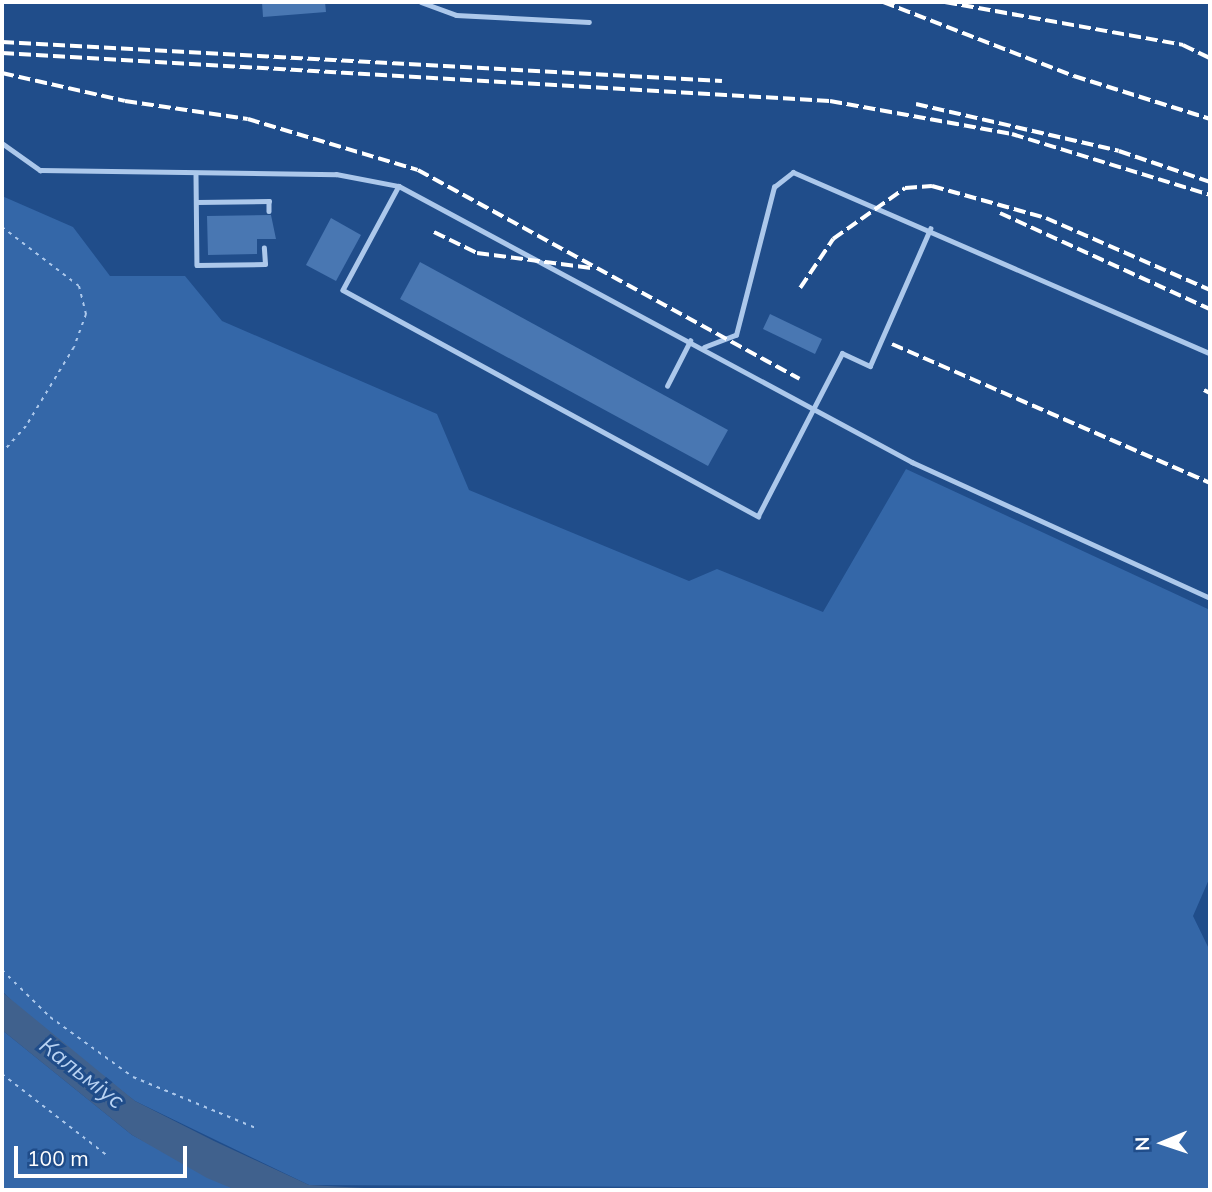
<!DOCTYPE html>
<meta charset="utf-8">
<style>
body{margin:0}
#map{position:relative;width:1212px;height:1192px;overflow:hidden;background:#204d8a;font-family:Mulish,sans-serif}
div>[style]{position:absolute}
.green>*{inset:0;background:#3467a8}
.water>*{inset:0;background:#40618d}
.building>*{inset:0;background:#4977b2}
.path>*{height:2px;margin-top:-1px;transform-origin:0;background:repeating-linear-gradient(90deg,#acc8eb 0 3.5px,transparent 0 8.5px)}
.service>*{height:4.5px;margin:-2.25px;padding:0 2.25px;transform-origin:2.25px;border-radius:2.25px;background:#acc8eb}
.rail>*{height:3.5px;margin-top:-1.75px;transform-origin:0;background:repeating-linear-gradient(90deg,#fff 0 12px,transparent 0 17px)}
span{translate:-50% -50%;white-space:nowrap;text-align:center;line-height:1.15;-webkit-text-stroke:6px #204d8a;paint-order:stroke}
.water-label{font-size:23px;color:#b8d2f2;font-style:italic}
.frame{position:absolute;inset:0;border:4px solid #fff;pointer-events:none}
.north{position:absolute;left:1128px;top:1108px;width:70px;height:70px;-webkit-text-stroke:5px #204d8a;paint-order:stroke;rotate:268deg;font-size:19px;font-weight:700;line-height:28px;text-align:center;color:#fff}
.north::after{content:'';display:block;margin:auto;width:24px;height:32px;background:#fff;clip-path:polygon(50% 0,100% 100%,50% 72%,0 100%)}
.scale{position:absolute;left:14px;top:1146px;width:173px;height:32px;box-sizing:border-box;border:4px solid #fff;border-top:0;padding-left:9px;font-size:21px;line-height:24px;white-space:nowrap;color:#fff;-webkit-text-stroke:5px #204d8a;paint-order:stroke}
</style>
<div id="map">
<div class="green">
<div style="clip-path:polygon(2px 196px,73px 227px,110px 276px,185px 276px,222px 321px,437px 414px,469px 490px,689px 581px,717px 569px,823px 612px,906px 469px,1210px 610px,1210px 877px,1193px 916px,1210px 951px,1210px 1190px,309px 1185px,135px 1101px,32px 1021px,2px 991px)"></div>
<div style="clip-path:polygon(2px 1030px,132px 1135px,236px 1190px,2px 1190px)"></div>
</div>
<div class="water">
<div style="clip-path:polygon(2px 992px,135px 1101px,214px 1141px,309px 1185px,401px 1190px,236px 1190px,207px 1178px,132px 1135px,2px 1030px)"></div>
</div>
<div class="building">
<div style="clip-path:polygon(262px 2px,325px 2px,326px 12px,263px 17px)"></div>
<div style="clip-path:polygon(271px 215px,276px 239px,257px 239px,257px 254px,208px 255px,207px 216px)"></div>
<div style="clip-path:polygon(331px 218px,361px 235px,336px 281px,306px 265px)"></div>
<div style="clip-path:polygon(420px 262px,728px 430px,708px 466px,400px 299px)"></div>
<div style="clip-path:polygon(770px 314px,822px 339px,815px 354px,763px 329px)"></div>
</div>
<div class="path">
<div style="left:2px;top:227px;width:97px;rotate:37.5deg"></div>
<div style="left:79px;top:286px;width:29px;rotate:76deg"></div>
<div style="left:86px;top:314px;width:35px;rotate:110deg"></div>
<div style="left:74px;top:347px;width:92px;rotate:121.3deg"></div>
<div style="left:26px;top:426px;width:36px;rotate:132deg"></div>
<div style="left:2px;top:970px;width:67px;rotate:44.4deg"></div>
<div style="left:50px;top:1017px;width:102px;rotate:35.9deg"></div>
<div style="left:133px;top:1077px;width:135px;rotate:22.6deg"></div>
<div style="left:2px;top:1074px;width:135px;rotate:37.8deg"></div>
</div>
<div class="service">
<div style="left:421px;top:2px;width:37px;rotate:20deg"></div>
<div style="left:456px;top:15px;width:133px;rotate:3deg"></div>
<div style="left:2px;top:143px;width:47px;rotate:35.4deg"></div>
<div style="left:40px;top:170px;width:296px;rotate:0.8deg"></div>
<div style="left:336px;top:174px;width:64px;rotate:10.8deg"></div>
<div style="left:399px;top:186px;width:583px;rotate:28.28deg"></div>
<div style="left:912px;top:462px;width:328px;rotate:24.5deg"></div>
<div style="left:196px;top:175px;width:90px;rotate:89.4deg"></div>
<div style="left:197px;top:265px;width:68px;rotate:-0.8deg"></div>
<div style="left:265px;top:264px;width:16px;rotate:-94deg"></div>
<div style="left:399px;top:186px;width:118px;rotate:118.3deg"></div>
<div style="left:343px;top:290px;width:473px;rotate:28.6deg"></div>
<div style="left:758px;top:516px;width:183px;rotate:-62.7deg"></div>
<div style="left:842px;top:353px;width:31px;rotate:25deg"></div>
<div style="left:870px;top:366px;width:150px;rotate:-66.3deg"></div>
<div style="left:197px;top:202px;width:72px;rotate:-0.8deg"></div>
<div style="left:269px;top:201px;width:10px;rotate:90deg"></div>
<div style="left:704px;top:347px;width:34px;rotate:-21deg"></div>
<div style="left:736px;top:335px;width:153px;rotate:-75.6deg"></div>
<div style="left:774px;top:187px;width:24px;rotate:-38deg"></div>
<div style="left:793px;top:172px;width:455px;rotate:23.5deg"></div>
<div style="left:667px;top:386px;width:51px;rotate:-62.9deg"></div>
</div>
<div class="rail">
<div style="left:883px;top:2px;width:205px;rotate:21.2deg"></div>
<div style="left:1074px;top:76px;width:143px;rotate:17.5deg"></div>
<div style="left:945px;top:2px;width:242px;rotate:10.2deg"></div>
<div style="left:1183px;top:45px;width:30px;rotate:26deg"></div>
<div style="left:2px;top:42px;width:721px;rotate:3.1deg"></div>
<div style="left:2px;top:53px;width:829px;rotate:3.32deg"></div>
<div style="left:830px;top:101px;width:185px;rotate:10.3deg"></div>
<div style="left:1012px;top:134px;width:207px;rotate:17.1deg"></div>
<div style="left:2px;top:73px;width:126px;rotate:12.8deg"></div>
<div style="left:125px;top:101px;width:124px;rotate:8.3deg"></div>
<div style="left:248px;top:119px;width:177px;rotate:16.7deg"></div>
<div style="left:418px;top:170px;width:435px;rotate:28.7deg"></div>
<div style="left:916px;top:104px;width:208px;rotate:13deg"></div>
<div style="left:1119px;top:151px;width:96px;rotate:18.8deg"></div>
<div style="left:1000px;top:213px;width:231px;rotate:24.6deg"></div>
<div style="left:434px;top:232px;width:48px;rotate:26deg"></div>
<div style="left:477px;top:253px;width:115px;rotate:7.5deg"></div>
<div style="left:800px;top:288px;width:59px;rotate:-56deg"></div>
<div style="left:833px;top:239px;width:88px;rotate:-35.3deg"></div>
<div style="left:905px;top:188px;width:27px;rotate:-4deg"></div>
<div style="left:932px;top:186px;width:118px;rotate:15.7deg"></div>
<div style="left:1046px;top:218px;width:179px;rotate:23.7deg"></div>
<div style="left:892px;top:344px;width:347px;rotate:23.6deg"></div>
<div style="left:1204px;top:390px;width:7px;rotate:27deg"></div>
</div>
<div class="water-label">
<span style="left:82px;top:1073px;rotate:38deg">Кальміус</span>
</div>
<div class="frame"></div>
<div class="north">N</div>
<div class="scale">100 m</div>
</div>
